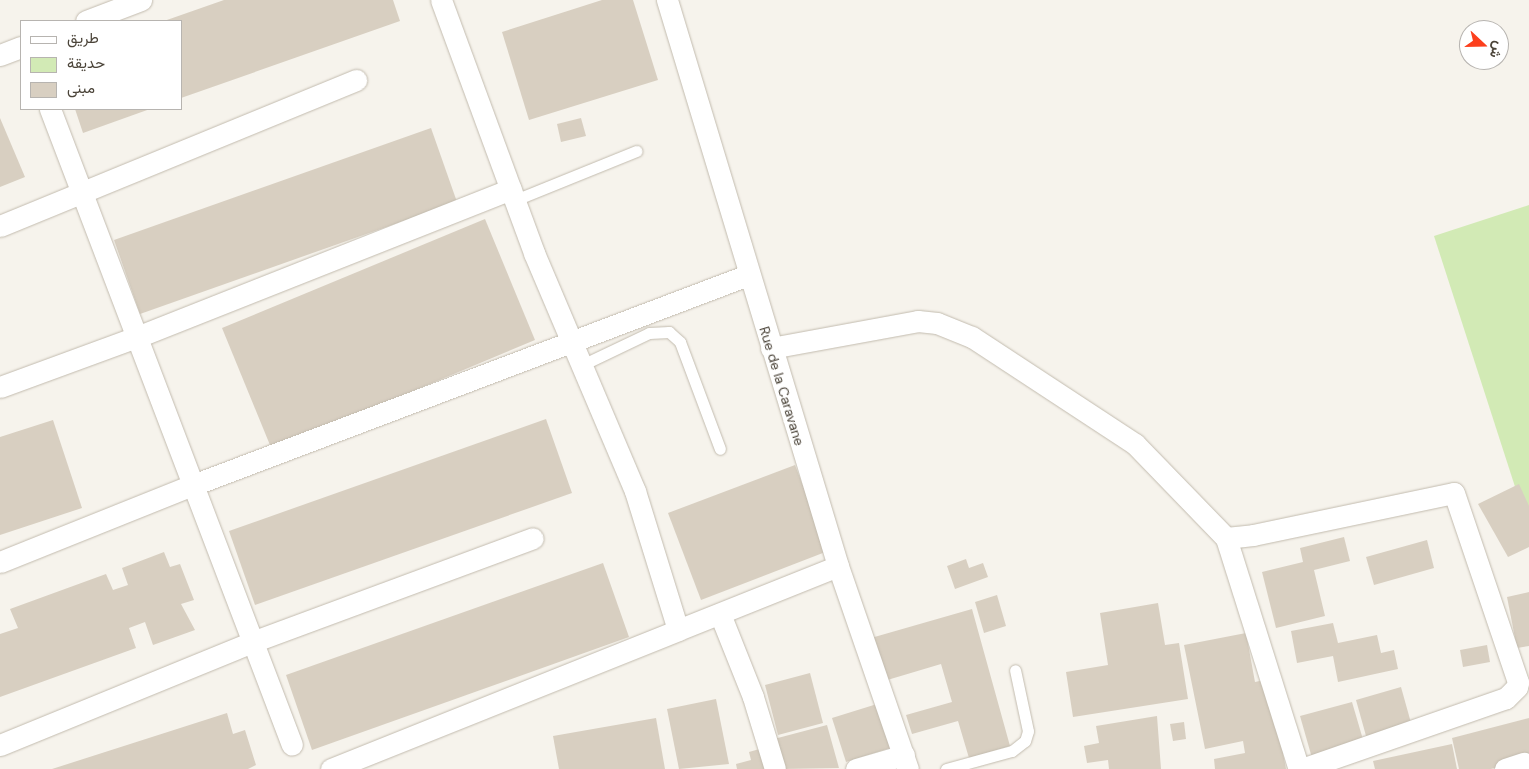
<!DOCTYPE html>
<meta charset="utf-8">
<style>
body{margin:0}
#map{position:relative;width:1529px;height:769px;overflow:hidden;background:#f6f3ec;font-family:"DM Sans",Vazirmatn,sans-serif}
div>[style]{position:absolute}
.green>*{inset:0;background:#d2eab5}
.building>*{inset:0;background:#d8cfc1}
.roads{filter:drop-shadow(0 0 1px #c2bbae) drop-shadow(0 0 1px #c2bbae)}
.lane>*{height:11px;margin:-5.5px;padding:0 5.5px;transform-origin:5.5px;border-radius:5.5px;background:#fff}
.street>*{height:21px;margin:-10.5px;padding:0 10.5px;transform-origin:10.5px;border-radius:10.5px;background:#fff}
span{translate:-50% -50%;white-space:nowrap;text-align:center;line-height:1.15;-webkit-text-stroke:5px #fff;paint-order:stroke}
.street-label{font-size:14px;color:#4b4439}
.legend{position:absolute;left:20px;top:20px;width:162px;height:90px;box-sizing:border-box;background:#fff;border:1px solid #b7b4b0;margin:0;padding:6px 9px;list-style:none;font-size:15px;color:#4b4439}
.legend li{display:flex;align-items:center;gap:10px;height:25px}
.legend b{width:25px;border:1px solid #b7b4b0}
.north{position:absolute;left:1459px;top:20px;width:50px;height:50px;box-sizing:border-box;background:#fff;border:1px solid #b7b4b0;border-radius:50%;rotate:111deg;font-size:14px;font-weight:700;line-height:20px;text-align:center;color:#4b4439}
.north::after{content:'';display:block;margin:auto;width:18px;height:22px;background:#fc3f1d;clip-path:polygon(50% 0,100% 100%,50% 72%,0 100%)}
</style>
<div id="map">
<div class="green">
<div style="clip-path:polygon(1529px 205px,1529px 530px,1434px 236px)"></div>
</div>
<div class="building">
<div style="clip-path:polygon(224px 0,393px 0,400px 21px,181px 98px,181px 21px,164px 21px)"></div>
<div style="clip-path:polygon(602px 0,633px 0,658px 80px,529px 120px,502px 32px)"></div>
<div style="clip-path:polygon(75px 109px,150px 109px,83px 133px)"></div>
<div style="clip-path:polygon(0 118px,25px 177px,0 187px)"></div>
<div style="clip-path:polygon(581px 118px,586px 136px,561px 142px,557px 124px)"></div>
<div style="clip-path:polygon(431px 128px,457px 202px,140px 314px,114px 240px)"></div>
<div style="clip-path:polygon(485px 219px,535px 340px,272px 450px,222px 328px)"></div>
<div style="clip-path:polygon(546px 419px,572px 493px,255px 605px,229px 531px)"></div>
<div style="clip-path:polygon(53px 420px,82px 508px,0 535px,0 437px)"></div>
<div style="clip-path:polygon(795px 465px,828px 551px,701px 600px,668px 513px)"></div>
<div style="clip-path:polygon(1519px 484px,1529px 506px,1529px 547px,1508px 557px,1478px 504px)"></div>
<div style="clip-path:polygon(1344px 537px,1350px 561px,1314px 570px,1325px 616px,1276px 628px,1262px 572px,1303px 562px,1300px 548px)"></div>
<div style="clip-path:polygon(1427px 540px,1434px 568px,1374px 585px,1366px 557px)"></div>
<div style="clip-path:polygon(164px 552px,170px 567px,180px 564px,194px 600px,181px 604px,195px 630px,153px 645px,145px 622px,129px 628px,136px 648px,0 697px,0 634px,18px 628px,10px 609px,106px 574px,113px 590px,128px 585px,122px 568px)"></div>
<div style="clip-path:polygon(966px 559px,969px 568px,983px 563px,988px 577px,955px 589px,947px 566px)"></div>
<div style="clip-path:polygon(603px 563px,629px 637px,312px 750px,286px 675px)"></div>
<div style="clip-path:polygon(1529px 592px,1529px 646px,1517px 648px,1507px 597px)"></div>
<div style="clip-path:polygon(997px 595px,1006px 626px,984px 633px,975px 602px)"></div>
<div style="clip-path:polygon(1158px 603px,1165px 645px,1179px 643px,1188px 699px,1073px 717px,1066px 672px,1108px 665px,1100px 613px)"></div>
<div style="clip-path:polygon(972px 609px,1010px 746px,969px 758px,958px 721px,912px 734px,906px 715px,952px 702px,941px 664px,884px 681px,871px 638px)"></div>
<div style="clip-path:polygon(1333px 623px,1338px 643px,1377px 635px,1381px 653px,1394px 650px,1398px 669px,1338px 682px,1333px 656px,1297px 663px,1291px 631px)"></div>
<div style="clip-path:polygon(1246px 633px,1255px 682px,1269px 679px,1286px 769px,1215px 769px,1214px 759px,1245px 753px,1243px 741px,1205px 749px,1184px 645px)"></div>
<div style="clip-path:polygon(1487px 645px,1490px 662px,1463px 667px,1460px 650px)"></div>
<div style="clip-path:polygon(810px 673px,823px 723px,778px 735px,765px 685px)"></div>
<div style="clip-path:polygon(1401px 687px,1413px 730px,1368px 743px,1356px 700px)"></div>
<div style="clip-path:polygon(716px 699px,729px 764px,679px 769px,667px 709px)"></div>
<div style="clip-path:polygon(1352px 702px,1364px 743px,1312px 758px,1300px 716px)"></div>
<div style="clip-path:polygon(877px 704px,890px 748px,846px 762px,832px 718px)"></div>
<div style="clip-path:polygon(227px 713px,233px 734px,245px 730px,256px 765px,248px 769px,52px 769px)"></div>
<div style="clip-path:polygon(1157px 716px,1161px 769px,1109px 769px,1108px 760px,1087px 763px,1084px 746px,1099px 743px,1096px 726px)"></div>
<div style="clip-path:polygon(656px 718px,665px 769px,559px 769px,553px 736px)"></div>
<div style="clip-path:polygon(1529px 718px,1529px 759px,1491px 769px,1459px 769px,1452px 738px)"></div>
<div style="clip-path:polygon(1184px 722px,1186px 739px,1173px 741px,1170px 724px)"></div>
<div style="clip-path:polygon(827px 725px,839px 768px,782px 769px,774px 739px)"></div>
<div style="clip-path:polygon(1452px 744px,1457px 769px,1375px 769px,1373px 761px)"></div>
<div style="clip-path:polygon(763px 748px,769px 769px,737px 769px,736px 764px,751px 760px,749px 752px)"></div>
</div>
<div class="roads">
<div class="lane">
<div style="left:515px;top:200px;width:131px;rotate:-22deg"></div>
<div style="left:582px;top:365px;width:74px;rotate:-25.5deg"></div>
<div style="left:649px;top:333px;width:20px;rotate:-3deg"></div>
<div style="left:669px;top:332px;width:15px;rotate:42deg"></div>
<div style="left:680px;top:342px;width:114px;rotate:69.5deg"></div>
<div style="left:946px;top:769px;width:68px;rotate:-15.3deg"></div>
<div style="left:1012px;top:751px;width:16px;rotate:-38deg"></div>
<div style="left:1025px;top:741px;width:10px;rotate:-73deg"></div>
<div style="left:1028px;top:731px;width:62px;rotate:-102deg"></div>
</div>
<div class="street">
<div style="left:441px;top:0;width:270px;rotate:69.8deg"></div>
<div style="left:534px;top:253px;width:259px;rotate:67deg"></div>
<div style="left:635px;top:491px;width:145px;rotate:72.8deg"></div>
<div style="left:678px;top:630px;width:172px;rotate:-21.8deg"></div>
<div style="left:667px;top:0;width:591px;rotate:73.19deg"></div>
<div style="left:838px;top:566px;width:215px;rotate:71deg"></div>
<div style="left:86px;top:21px;width:59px;rotate:-20.9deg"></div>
<div style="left:0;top:55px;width:22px;rotate:-21deg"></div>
<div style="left:50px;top:109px;width:680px;rotate:69.17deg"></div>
<div style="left:0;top:226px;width:385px;rotate:-22.3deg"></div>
<div style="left:771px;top:348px;width:149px;rotate:-10.4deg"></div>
<div style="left:918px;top:321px;width:19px;rotate:6deg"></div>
<div style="left:937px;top:323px;width:38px;rotate:22deg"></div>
<div style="left:972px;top:337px;width:195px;rotate:33.3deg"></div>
<div style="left:1135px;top:444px;width:131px;rotate:45.9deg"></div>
<div style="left:1226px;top:538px;width:27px;rotate:-6deg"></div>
<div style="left:1253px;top:535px;width:205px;rotate:-11.8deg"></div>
<div style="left:1454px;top:493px;width:200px;rotate:71.3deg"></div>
<div style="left:1518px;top:682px;width:5px;rotate:101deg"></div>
<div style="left:1517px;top:687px;width:16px;rotate:135deg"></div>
<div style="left:1506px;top:698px;width:216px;rotate:160.8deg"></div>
<div style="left:0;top:387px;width:146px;rotate:-20.1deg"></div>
<div style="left:137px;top:337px;width:402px;rotate:-21.6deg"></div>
<div style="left:1226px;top:538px;width:242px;rotate:72.5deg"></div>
<div style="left:0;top:562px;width:208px;rotate:-21.8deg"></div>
<div style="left:193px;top:485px;width:593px;rotate:-20.73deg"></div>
<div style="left:720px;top:614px;width:89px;rotate:68.3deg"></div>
<div style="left:753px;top:697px;width:75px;rotate:73deg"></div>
<div style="left:0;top:745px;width:275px;rotate:-22.2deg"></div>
<div style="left:255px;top:641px;width:296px;rotate:-20.3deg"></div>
<div style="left:331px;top:769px;width:374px;rotate:-21.8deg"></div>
<div style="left:856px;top:769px;width:50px;rotate:-16.3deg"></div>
<div style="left:1505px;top:769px;width:20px;rotate:-18deg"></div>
</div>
</div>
<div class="street-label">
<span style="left:782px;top:386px;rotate:73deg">Rue de la Caravane</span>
</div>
<ul class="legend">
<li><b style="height:6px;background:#fff"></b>طريق</li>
<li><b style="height:14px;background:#d2eab5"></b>حديقة</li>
<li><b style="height:14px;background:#d8cfc1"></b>مبنى</li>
</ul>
<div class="north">ش</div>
</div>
